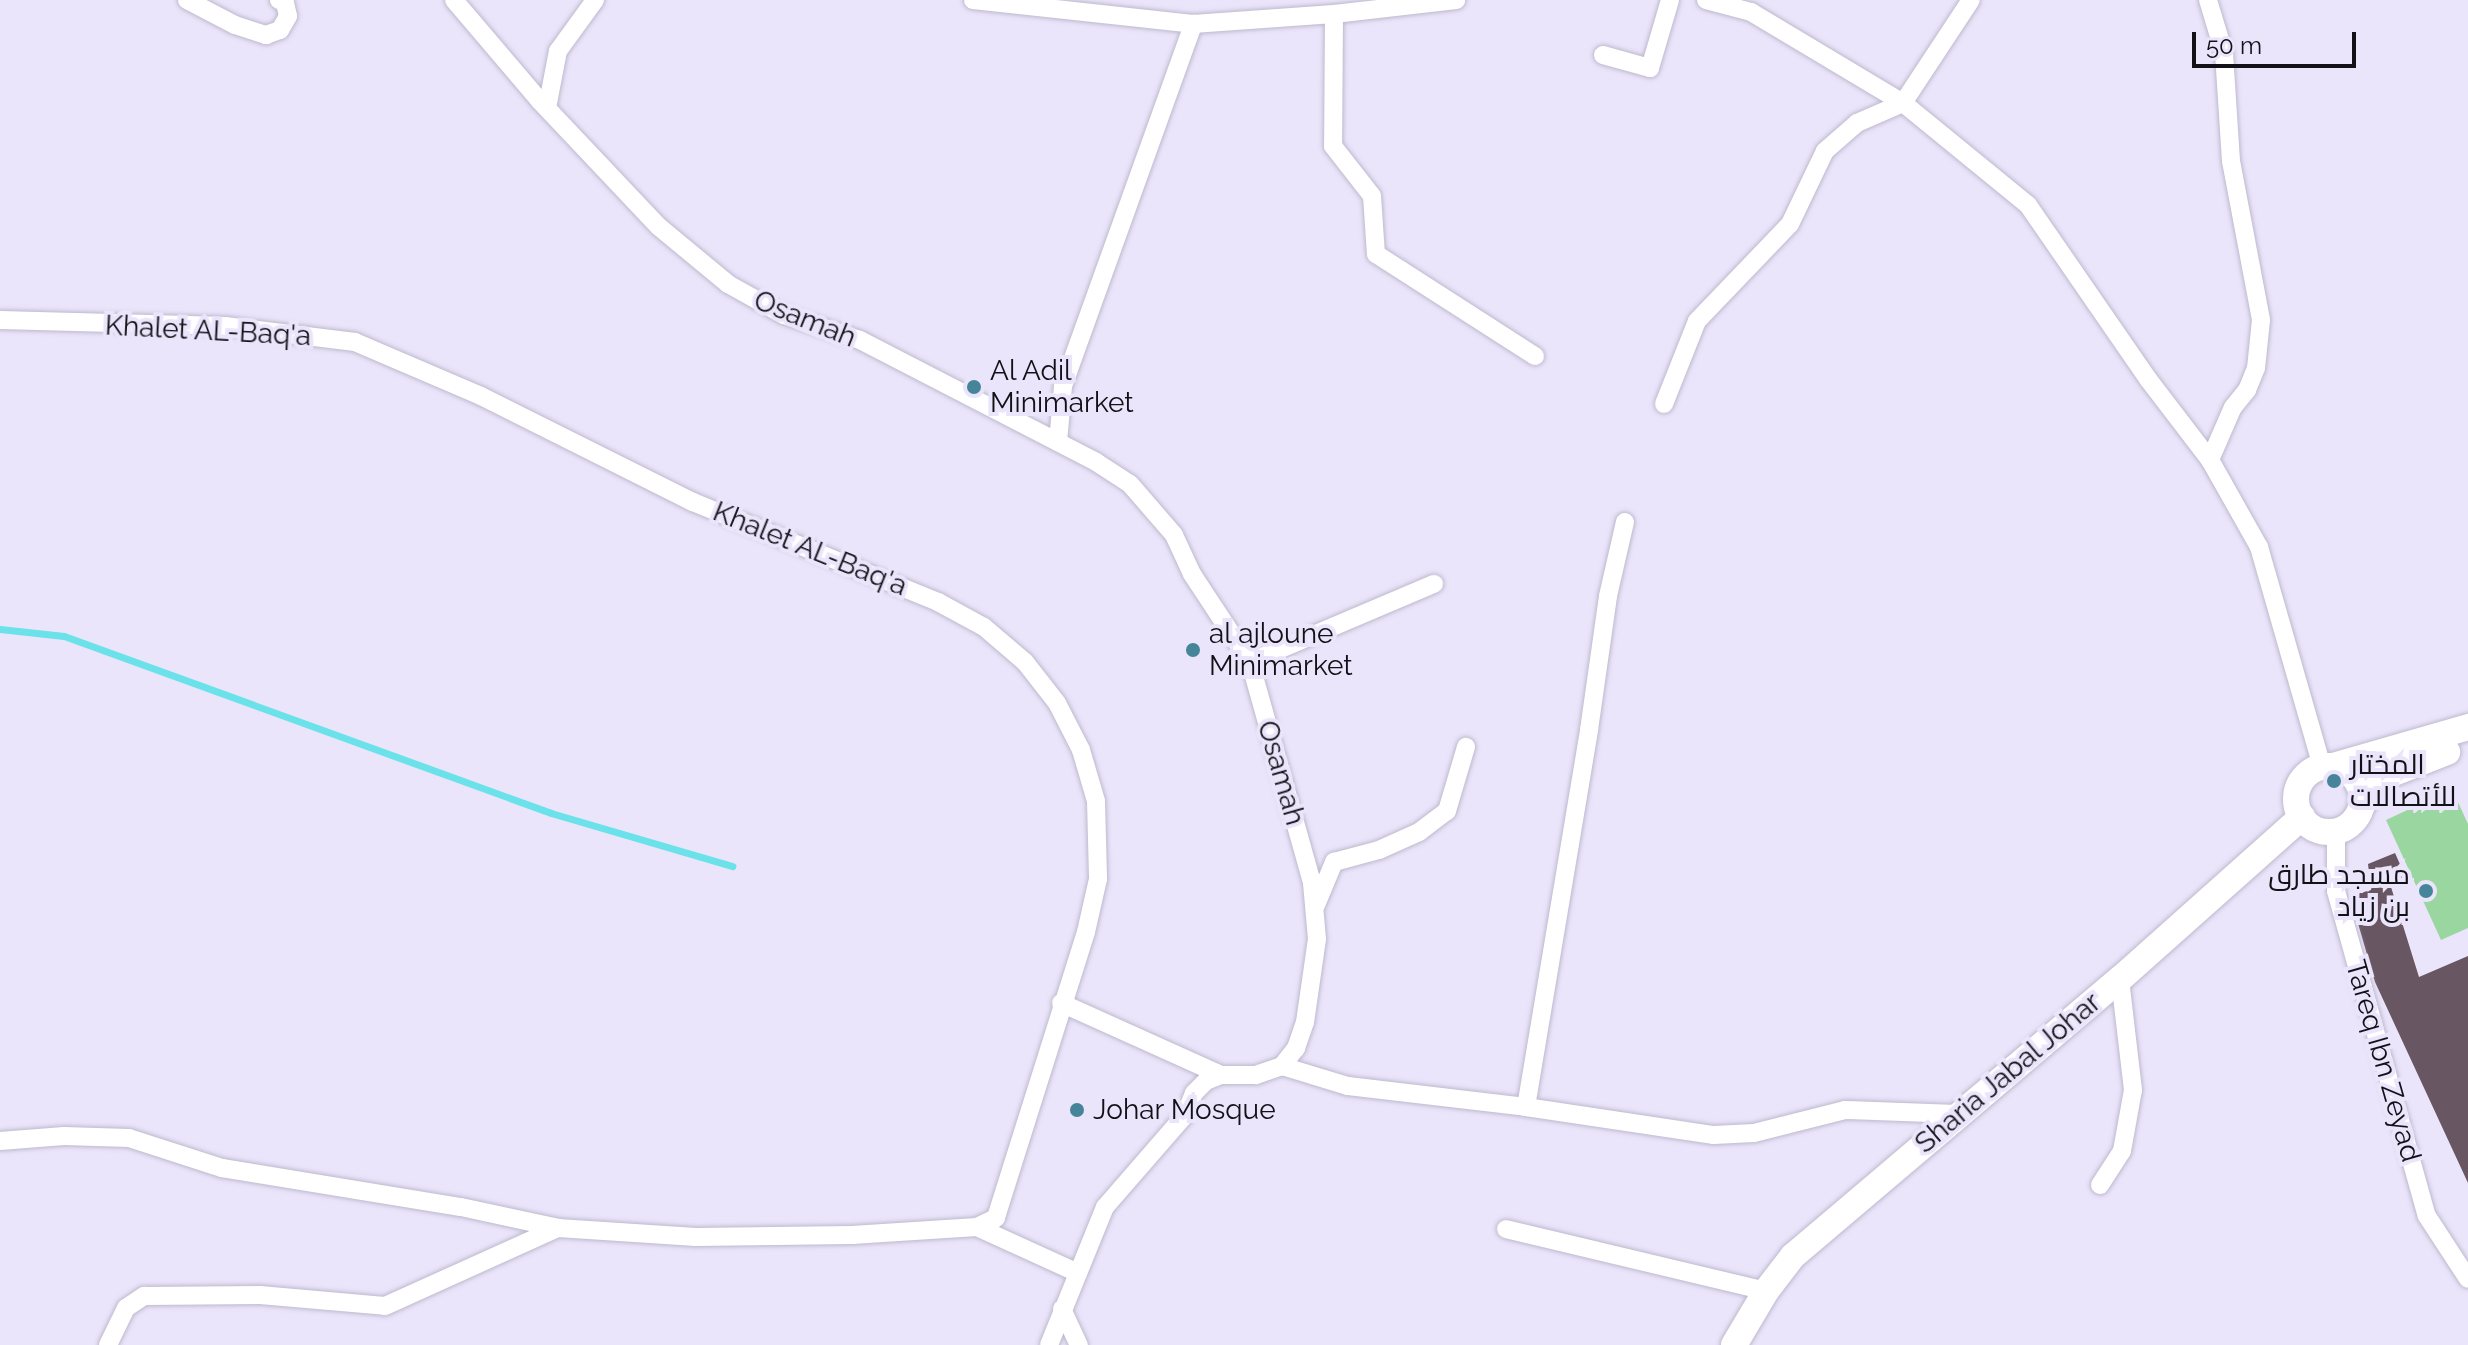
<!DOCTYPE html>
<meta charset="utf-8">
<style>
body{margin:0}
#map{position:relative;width:2468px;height:1345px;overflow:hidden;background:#ebe5fb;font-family:Raleway,Cairo,sans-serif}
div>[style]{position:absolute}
.green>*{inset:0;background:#9ad7a0}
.stream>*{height:7px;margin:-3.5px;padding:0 3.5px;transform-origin:3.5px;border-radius:3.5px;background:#6be1ea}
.building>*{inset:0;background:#685763}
.roads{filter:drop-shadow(0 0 2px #beb9cd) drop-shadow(0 0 2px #beb9cd)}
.street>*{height:18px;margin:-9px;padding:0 9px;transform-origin:9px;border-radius:9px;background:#fff}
.secondary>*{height:26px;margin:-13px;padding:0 13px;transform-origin:13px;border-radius:13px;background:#fff}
.secondary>.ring{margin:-13px;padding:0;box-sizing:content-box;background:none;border:26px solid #fff;border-radius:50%}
.dots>*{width:22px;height:22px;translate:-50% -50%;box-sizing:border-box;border:4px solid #ebe5fb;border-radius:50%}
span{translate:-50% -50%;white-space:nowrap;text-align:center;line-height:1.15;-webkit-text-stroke:8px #ebe5fb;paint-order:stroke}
.street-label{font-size:28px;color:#131118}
.poi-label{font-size:28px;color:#131118}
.left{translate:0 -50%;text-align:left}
.right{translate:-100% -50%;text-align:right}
.scale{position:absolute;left:2192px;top:32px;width:164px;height:36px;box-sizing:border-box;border:4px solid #131118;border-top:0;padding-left:10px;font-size:24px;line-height:28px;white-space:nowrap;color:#131118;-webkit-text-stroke:6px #ebe5fb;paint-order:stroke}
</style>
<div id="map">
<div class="green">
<div style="clip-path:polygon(2452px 789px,2468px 824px,2468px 928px,2441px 940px,2386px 820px)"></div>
</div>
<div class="stream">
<div style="left:0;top:629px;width:64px;rotate:6.2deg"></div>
<div style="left:64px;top:636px;width:518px;rotate:19.97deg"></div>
<div style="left:551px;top:813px;width:189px;rotate:16.3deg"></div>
</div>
<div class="building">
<div style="clip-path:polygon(2395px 853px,2407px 880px,2391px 887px,2419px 977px,2468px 956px,2468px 1183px,2375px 982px,2350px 896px,2371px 890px,2368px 864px)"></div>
</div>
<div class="roads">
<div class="street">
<div style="left:187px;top:0;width:54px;rotate:27.5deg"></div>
<div style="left:235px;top:25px;width:33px;rotate:18deg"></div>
<div style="left:266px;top:35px;width:15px;rotate:-20deg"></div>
<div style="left:280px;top:30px;width:16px;rotate:-60deg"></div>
<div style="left:288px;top:16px;width:13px;rotate:-103deg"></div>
<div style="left:285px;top:3px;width:7px;rotate:-153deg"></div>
<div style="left:454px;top:0;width:131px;rotate:49.6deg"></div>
<div style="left:539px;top:100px;width:173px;rotate:46.6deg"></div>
<div style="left:658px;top:226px;width:91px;rotate:39.6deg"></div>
<div style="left:728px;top:284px;width:64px;rotate:29deg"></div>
<div style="left:784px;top:315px;width:80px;rotate:18.2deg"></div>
<div style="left:860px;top:340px;width:266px;rotate:27.3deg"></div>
<div style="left:1096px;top:462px;width:40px;rotate:32.9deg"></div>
<div style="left:1130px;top:484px;width:67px;rotate:49.2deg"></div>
<div style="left:1174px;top:535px;width:43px;rotate:65.2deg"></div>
<div style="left:1192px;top:574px;width:105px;rotate:56.6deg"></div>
<div style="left:1250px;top:662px;width:230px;rotate:74.3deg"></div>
<div style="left:1312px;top:883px;width:56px;rotate:84.9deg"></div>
<div style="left:1317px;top:939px;width:84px;rotate:98.2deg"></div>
<div style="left:1305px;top:1022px;width:28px;rotate:109deg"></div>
<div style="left:1296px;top:1048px;width:23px;rotate:128deg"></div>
<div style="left:1282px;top:1066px;width:28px;rotate:161deg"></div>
<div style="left:1256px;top:1075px;width:35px;rotate:180deg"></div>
<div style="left:1221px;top:1075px;width:16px;rotate:158deg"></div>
<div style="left:1206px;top:1081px;width:17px;rotate:135deg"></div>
<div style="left:1194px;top:1093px;width:24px;rotate:112deg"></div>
<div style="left:1185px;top:1115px;width:122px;rotate:131deg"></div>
<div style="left:1105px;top:1207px;width:149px;rotate:112.1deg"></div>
<div style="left:973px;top:0;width:221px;rotate:6.2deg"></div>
<div style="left:1193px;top:24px;width:141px;rotate:-4.1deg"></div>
<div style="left:1334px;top:14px;width:123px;rotate:-6.5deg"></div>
<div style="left:1706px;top:0;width:47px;rotate:14.9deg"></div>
<div style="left:1751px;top:12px;width:177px;rotate:30.9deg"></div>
<div style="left:1903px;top:103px;width:161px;rotate:39.2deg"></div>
<div style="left:2028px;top:205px;width:211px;rotate:55.4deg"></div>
<div style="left:2148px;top:379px;width:102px;rotate:52.6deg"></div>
<div style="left:2210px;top:460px;width:100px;rotate:60.6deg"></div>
<div style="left:2259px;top:547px;width:229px;rotate:74deg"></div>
<div style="left:2208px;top:0;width:55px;rotate:73.2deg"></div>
<div style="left:2224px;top:53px;width:108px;rotate:86.3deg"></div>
<div style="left:2231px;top:161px;width:162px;rotate:79.3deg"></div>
<div style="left:2261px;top:320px;width:48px;rotate:95.9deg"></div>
<div style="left:2256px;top:368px;width:24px;rotate:112deg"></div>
<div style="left:2247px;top:390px;width:22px;rotate:129deg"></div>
<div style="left:2233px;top:407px;width:58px;rotate:113.5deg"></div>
<div style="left:1334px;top:14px;width:132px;rotate:90.4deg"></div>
<div style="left:1333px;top:146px;width:63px;rotate:52deg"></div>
<div style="left:1372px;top:196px;width:58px;rotate:86.1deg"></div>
<div style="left:1376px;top:254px;width:189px;rotate:32.7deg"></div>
<div style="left:1603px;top:55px;width:49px;rotate:15.5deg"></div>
<div style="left:1650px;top:68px;width:71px;rotate:-73.6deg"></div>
<div style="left:547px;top:108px;width:58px;rotate:-79.1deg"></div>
<div style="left:558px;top:51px;width:63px;rotate:-54deg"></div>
<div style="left:0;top:320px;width:225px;rotate:1.5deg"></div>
<div style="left:225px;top:326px;width:131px;rotate:7deg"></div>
<div style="left:355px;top:342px;width:137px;rotate:23.2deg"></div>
<div style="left:481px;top:396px;width:237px;rotate:26.6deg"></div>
<div style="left:693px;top:502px;width:265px;rotate:22.2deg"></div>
<div style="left:938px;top:602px;width:52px;rotate:28.5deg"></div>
<div style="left:984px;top:627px;width:54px;rotate:40.5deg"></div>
<div style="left:1025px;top:662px;width:52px;rotate:52deg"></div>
<div style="left:1057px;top:703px;width:53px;rotate:62.9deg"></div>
<div style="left:1081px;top:750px;width:53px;rotate:73.6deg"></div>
<div style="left:1096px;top:801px;width:78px;rotate:88.5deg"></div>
<div style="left:1098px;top:879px;width:54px;rotate:102.8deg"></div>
<div style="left:1086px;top:932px;width:300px;rotate:107.5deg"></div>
<div style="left:996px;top:1218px;width:21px;rotate:155deg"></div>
<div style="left:1664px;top:404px;width:89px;rotate:-68.3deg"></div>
<div style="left:1697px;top:321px;width:134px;rotate:-46.2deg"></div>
<div style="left:1790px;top:224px;width:81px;rotate:-64.4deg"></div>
<div style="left:1825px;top:151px;width:43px;rotate:-41.2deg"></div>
<div style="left:1857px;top:123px;width:50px;rotate:-23.5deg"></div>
<div style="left:1903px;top:103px;width:123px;rotate:-56.6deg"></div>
<div style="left:1058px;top:442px;width:56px;rotate:-84.9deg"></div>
<div style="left:1063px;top:386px;width:385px;rotate:-70.2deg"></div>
<div style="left:1250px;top:662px;width:200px;rotate:-23deg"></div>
<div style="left:2336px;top:831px;width:60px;rotate:90deg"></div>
<div style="left:2336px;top:891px;width:337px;rotate:74.4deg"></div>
<div style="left:2427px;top:1216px;width:75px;rotate:56.9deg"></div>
<div style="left:1316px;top:905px;width:47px;rotate:-67.3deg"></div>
<div style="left:1334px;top:862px;width:47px;rotate:-14.9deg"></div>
<div style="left:1379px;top:850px;width:44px;rotate:-24.2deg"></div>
<div style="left:1419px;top:832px;width:35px;rotate:-37deg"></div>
<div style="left:1447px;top:811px;width:67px;rotate:-73.5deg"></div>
<div style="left:1061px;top:1003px;width:175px;rotate:24.2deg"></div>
<div style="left:1282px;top:1066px;width:69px;rotate:16.9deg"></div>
<div style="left:1348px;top:1086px;width:179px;rotate:6.7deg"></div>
<div style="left:1526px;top:1107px;width:190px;rotate:8.5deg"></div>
<div style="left:1714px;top:1135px;width:40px;rotate:-2.9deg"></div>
<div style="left:1754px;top:1133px;width:94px;rotate:-14.2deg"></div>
<div style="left:1845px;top:1110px;width:112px;rotate:2deg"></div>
<div style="left:1526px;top:1107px;width:382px;rotate:-80.5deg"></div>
<div style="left:1589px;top:730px;width:135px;rotate:-81.9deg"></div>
<div style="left:1608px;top:596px;width:76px;rotate:-77.1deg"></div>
<div style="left:0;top:1141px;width:64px;rotate:-4.5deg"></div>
<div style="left:64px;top:1136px;width:65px;rotate:1.8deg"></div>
<div style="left:129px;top:1138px;width:98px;rotate:17.9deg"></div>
<div style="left:222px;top:1168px;width:242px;rotate:9.3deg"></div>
<div style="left:461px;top:1207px;width:99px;rotate:12.2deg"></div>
<div style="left:558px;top:1228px;width:138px;rotate:3.7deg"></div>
<div style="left:696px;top:1237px;width:156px;rotate:-0.7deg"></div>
<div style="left:852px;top:1235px;width:125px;rotate:-3.7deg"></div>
<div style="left:977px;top:1227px;width:111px;rotate:24.5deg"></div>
<div style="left:2100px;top:1185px;width:40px;rotate:-57.1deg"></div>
<div style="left:2122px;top:1151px;width:62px;rotate:-79.8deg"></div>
<div style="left:2133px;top:1090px;width:112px;rotate:-96.7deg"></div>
<div style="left:1506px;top:1229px;width:267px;rotate:13.4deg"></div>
<div style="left:1062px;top:1309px;width:40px;rotate:65deg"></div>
<div style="left:108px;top:1345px;width:41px;rotate:-64.1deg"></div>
<div style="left:126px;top:1308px;width:22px;rotate:-34deg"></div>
<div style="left:144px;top:1296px;width:116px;rotate:-0.5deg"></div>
<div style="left:260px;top:1295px;width:125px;rotate:5deg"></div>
<div style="left:385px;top:1306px;width:190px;rotate:-24.3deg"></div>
</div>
<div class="secondary">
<div style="left:2333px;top:766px;width:141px;rotate:-16.1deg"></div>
<div class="ring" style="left:2296px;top:766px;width:40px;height:40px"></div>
<div style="left:2362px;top:805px;width:36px;rotate:-52deg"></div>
<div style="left:2384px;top:777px;width:68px;rotate:-21.6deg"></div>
<div style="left:1734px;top:1345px;width:63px;rotate:-59.3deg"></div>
<div style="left:1766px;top:1291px;width:44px;rotate:-52.4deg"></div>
<div style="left:1793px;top:1256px;width:429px;rotate:-40.3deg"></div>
<div style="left:2120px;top:979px;width:244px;rotate:-41.7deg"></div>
</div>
</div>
<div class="dots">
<div style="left:974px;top:387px;background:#468599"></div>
<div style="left:1193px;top:650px;background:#468599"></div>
<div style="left:2334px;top:781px;background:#468599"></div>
<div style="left:2426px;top:891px;background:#468599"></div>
<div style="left:1077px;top:1110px;background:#468599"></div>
</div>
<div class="street-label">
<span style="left:805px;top:319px;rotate:22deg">Osamah</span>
<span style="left:208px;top:331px;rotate:3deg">Khalet AL-Baq'a</span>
<span style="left:810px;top:549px;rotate:22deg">Khalet AL-Baq'a</span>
<span style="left:1281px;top:773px;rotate:74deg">Osamah</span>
<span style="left:2383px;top:1061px;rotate:74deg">Tareq Ibn Zeyad</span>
<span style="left:2008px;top:1073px;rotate:-40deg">Sharia Jabal Johar</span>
</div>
<div class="poi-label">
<span class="left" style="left:990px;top:387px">Al Adil<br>Minimarket</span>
<span class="left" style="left:1209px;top:650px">al ajloune<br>Minimarket</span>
<span class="left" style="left:2350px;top:781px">المختار<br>للأتصالات</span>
<span class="right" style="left:2410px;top:891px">مسجد طارق<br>بن زياد</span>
<span class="left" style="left:1093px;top:1110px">Johar Mosque</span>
</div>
<div class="scale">50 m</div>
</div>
